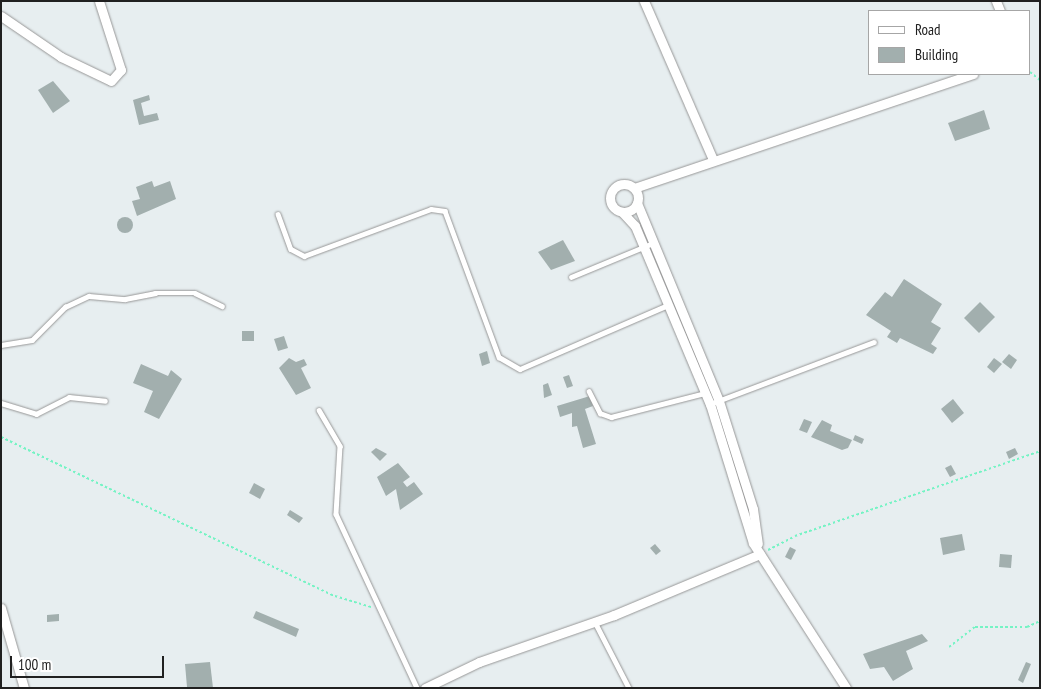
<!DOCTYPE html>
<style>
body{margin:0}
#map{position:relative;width:1041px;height:689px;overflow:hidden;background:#e7eef0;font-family:"PT Sans Narrow",sans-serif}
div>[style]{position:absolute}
.building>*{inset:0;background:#a2afae}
.round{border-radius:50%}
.path>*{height:2px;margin-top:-1px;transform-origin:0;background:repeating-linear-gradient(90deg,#75f3c4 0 2.5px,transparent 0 5px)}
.roads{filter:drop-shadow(0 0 1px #979797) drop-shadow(0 0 1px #979797)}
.lane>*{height:4.5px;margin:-2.25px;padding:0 2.25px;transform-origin:2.25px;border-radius:2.25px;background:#fff}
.street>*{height:9px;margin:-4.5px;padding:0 4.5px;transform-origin:4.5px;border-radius:4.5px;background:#fff}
.street>.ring{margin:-4.5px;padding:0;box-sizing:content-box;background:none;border:9px solid #fff;border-radius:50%}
span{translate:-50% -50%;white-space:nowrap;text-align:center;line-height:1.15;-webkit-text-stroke:4px #fff;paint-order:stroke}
.frame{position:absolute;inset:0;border:2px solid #202020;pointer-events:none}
.legend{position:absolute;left:868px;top:10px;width:162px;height:65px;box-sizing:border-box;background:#fff;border:1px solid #a6a6a6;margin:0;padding:6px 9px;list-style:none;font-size:15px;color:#202020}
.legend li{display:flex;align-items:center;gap:10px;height:25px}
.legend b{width:25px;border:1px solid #a6a6a6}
.scale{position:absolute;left:10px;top:656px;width:154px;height:22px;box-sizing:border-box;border:2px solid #202020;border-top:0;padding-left:6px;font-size:15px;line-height:18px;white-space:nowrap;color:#202020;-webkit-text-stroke:4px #fff;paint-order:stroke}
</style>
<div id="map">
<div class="building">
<div style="clip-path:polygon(53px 81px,70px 101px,53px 113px,38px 90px)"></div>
<div style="clip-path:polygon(149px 95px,150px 100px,141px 103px,144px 116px,157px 113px,159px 120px,139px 125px,133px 100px)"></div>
<div style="clip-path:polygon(984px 110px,990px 129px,955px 141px,948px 123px)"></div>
<div style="clip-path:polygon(152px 181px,154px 187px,170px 181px,176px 199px,137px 216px,132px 201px,140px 199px,136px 187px)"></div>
<div class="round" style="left:117px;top:217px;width:16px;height:16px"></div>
<div style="clip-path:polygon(563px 240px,575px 261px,551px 270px,538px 252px)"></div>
<div style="clip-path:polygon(904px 279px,942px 304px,931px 322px,941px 328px,931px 344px,937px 348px,933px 354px,900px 338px,897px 343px,887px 337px,891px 331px,866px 315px,885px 292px,892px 297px)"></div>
<div style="clip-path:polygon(980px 302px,995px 317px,979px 333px,964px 318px)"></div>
<div style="clip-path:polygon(242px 331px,254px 331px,254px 341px,242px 341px)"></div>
<div style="clip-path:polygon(284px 336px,288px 348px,278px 351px,274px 339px)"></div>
<div style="clip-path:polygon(487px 351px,490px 363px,482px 366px,479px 354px)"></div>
<div style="clip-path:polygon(1009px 354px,1017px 360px,1011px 369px,1002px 362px)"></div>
<div style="clip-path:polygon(289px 358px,296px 362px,304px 359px,307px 365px,301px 368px,311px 388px,296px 395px,279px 368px)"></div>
<div style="clip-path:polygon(994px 358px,1002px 364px,994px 373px,987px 367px)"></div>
<div style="clip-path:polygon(141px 364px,168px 376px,171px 370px,182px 379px,159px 419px,144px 412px,153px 391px,133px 383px)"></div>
<div style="clip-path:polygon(569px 375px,573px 386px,567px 388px,563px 377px)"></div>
<div style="clip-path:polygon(548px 383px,552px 395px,544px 398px,543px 385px)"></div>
<div style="clip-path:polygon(590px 396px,593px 406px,585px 409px,596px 444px,583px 448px,577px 426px,572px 427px,572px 413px,560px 417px,557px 406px)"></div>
<div style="clip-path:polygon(953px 399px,964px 413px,952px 423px,941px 409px)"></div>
<div style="clip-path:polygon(804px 419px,812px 422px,807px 433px,799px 430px)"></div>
<div style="clip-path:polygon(822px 420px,832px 425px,830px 431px,852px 440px,848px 448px,842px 450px,811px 437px)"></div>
<div style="clip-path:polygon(855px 435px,864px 439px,862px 444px,853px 440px)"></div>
<div style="clip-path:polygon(376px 448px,387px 454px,380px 461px,371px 452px)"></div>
<div style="clip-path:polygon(1015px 448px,1018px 454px,1009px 459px,1006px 452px)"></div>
<div style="clip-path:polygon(398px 463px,410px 477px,403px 482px,407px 487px,414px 482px,423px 494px,400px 510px,396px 489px,386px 496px,377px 477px)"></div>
<div style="clip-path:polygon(951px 465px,956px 474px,950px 477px,945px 468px)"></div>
<div style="clip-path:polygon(254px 483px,265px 489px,260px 499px,249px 493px)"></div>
<div style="clip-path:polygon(290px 510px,303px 518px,299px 523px,287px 515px)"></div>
<div style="clip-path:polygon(962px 534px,965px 550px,943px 555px,940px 538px)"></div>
<div style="clip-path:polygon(655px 544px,661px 551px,656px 555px,650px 548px)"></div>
<div style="clip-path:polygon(790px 547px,796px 550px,791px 560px,785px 557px)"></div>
<div style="clip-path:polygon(1000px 554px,1012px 555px,1011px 568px,999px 567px)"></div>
<div style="clip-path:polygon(256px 611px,299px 629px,296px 637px,253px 618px)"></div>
<div style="clip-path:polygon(59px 614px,59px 621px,47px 622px,47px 615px)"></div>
<div style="clip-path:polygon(922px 634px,928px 641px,906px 651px,913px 669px,893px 681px,884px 667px,870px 669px,863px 654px)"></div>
<div style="clip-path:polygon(210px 662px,213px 688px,187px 687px,185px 664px)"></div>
<div style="clip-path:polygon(1026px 662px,1031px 664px,1023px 683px,1018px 680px)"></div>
</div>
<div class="path">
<div style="left:1030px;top:72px;width:13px;rotate:39deg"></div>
<div style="left:1px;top:437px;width:370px;rotate:25.5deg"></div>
<div style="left:335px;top:596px;width:38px;rotate:17deg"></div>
<div style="left:768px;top:550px;width:30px;rotate:-27deg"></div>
<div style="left:795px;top:536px;width:259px;rotate:-19.1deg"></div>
<div style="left:949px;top:647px;width:33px;rotate:-38deg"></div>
<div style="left:975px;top:627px;width:52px"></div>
<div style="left:1027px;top:627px;width:14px;rotate:-25deg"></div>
</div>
<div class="roads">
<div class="lane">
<div style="left:278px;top:214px;width:37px;rotate:70deg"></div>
<div style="left:291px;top:249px;width:15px;rotate:28deg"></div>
<div style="left:304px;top:256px;width:135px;rotate:-20.3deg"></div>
<div style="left:431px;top:209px;width:14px;rotate:8deg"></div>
<div style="left:445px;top:211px;width:156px;rotate:69.7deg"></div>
<div style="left:499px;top:357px;width:24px;rotate:30deg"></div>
<div style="left:520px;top:369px;width:161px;rotate:-23.4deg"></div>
<div style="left:571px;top:277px;width:89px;rotate:-22.5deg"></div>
<div style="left:1px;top:345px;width:31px;rotate:-9deg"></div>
<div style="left:32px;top:340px;width:47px;rotate:-45deg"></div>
<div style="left:65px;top:307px;width:26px;rotate:-25deg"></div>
<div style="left:89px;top:296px;width:36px;rotate:5deg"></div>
<div style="left:125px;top:299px;width:31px;rotate:-11deg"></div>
<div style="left:155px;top:293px;width:40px"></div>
<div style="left:195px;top:293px;width:30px;rotate:26deg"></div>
<div style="left:589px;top:391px;width:25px;rotate:63deg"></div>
<div style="left:600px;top:413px;width:12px;rotate:20deg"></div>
<div style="left:611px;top:417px;width:97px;rotate:-14.3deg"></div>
<div style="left:1px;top:403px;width:37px;rotate:17deg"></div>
<div style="left:36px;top:414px;width:37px;rotate:-27deg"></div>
<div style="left:69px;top:397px;width:36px;rotate:6deg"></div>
<div style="left:710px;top:404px;width:175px;rotate:-20.7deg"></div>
<div style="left:319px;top:410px;width:42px;rotate:59.7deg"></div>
<div style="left:340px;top:446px;width:68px;rotate:93.4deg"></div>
<div style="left:336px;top:514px;width:192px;rotate:65deg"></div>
<div style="left:595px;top:622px;width:74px;rotate:62.7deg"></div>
</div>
<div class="street">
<div style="left:644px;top:1px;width:173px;rotate:66.5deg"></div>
<div style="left:996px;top:1px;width:11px;rotate:68deg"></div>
<div style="left:1px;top:16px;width:73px;rotate:34.3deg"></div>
<div style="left:61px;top:57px;width:55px;rotate:25.6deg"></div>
<div style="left:111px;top:81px;width:15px;rotate:-48deg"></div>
<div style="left:121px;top:70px;width:72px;rotate:-107.7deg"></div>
<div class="ring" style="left:610px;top:184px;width:19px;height:19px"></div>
<div style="left:634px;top:188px;width:358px;rotate:-18.6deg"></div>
<div style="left:637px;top:203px;width:214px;rotate:67.5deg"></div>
<div style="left:719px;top:401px;width:113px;rotate:72.5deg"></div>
<div style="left:753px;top:509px;width:35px;rotate:82deg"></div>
<div style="left:622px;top:212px;width:19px;rotate:47deg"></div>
<div style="left:635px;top:226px;width:193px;rotate:67.2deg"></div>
<div style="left:710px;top:404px;width:145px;rotate:72.8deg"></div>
<div style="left:753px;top:543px;width:172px;rotate:57.3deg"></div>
<div style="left:1px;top:608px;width:83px;rotate:74deg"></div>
<div style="left:425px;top:688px;width:60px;rotate:-25.7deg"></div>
<div style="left:479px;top:662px;width:143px;rotate:-19.2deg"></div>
<div style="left:614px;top:615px;width:158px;rotate:-22.7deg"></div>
</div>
</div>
<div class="frame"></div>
<ul class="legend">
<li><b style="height:6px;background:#fff"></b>Road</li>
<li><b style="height:14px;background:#a2afae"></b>Building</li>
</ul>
<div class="scale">100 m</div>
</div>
